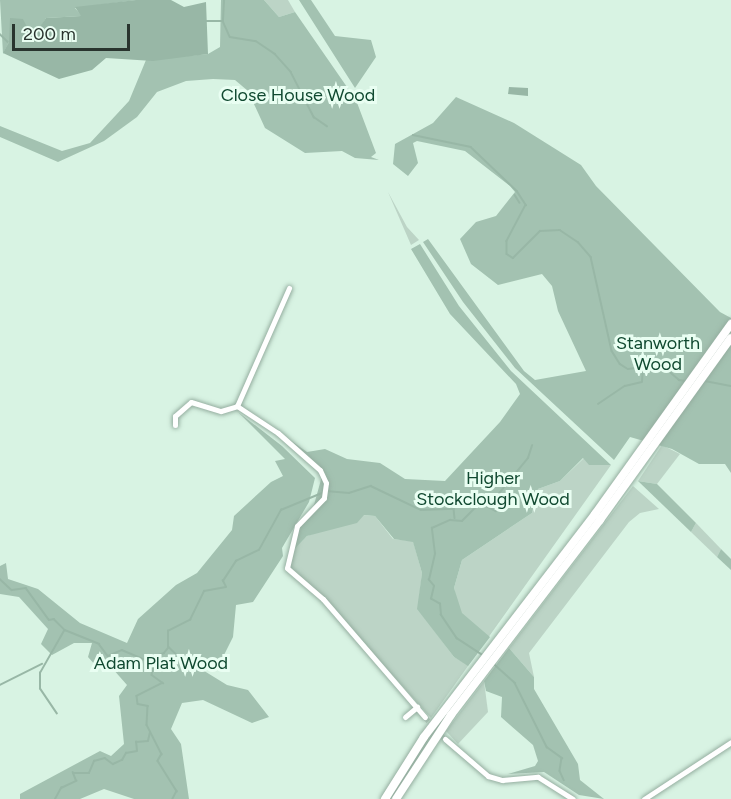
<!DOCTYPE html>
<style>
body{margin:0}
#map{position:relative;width:731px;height:799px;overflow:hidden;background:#d8f3e3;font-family:Figtree,sans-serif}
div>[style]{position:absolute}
.green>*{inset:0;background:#bcd4c6}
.forest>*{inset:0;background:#a3c2b1}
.water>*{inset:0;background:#98b7a6}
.stream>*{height:1.5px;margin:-0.75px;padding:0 0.75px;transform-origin:0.75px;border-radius:0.75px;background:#98b7a6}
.minor-tunnel>*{height:5px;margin-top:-2.5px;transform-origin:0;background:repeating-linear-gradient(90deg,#b5cdbf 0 5px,transparent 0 7.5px)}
.roads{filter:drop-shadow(0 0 2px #95aea0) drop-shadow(0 0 2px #95aea0)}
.minor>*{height:5px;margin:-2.5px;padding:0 2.5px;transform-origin:2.5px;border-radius:2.5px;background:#fff}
.highway>*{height:8px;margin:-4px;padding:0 4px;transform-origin:4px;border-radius:4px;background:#fff}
span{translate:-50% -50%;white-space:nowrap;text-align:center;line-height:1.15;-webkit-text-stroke:6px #e9fef2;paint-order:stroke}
.park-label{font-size:18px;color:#104930}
.scale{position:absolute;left:12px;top:24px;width:118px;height:27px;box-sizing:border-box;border:3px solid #29342e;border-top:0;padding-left:8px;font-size:18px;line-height:21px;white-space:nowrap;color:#29342e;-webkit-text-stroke:4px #e9fef2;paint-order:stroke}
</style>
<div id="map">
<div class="green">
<div style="clip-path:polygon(264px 0,288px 0,295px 12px,279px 17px)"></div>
<div style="clip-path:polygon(388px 192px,407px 227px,419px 240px,411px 245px)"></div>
<div style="clip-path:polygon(662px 445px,680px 454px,657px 484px,638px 481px)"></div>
<div style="clip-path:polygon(584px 458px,590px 465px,611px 465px,431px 718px,324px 599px,290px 567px,290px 554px,307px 536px,363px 515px,375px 516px,393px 539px,413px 541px,422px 573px,418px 609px,454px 657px,468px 665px,454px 588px,462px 560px,532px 513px,538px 489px,560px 481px)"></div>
<div style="clip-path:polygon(633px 486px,659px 509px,640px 513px,629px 522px,529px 653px,534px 677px,509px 648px)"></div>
<div style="clip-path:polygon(696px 523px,721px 549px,717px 557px,691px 532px)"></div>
<div style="clip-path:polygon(484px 681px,488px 712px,458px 744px,446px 731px)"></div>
</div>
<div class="forest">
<div style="clip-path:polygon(0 0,137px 0,75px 8px,82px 16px,46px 18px,40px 28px,28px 29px,9px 42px,3px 54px)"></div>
<div style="clip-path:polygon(221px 0,264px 0,279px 17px,295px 12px,356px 100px,376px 153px,371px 157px,379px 160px,355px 158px,342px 151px,305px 153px,265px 128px,248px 91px,235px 80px,213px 79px,186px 81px,157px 92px,137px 117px,104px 141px,58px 162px,0 137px,0 126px,62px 151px,90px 143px,129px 101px,146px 60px,208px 54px,220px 47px)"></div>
<div style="clip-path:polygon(299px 0,311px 0,335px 36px,371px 40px,376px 57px,355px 88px)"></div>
<div style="clip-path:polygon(456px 97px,514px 123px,581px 165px,596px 186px,720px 312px,731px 318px,731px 473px,725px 464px,699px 464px,672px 449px,630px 437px,614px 460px,515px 368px,463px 302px,423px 242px,428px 239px,524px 371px,535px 380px,586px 371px,558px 311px,552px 286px,542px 274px,498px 285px,471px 264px,460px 239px,476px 222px,496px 216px,515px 192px,510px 186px,465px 151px,417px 141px,413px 143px,418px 163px,408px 176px,393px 164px,395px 144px,433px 123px)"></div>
<div style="clip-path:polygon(420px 244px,459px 306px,511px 371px,611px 465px,589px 465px,583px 458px,560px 481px,538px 489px,532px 513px,462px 560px,454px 588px,462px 613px,490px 637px,468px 666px,454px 657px,417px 609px,422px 573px,413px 542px,394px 539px,375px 516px,364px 515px,357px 523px,307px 536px,290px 554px,299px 527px,314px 505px,322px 476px,316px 466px,246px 409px,307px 452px,325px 449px,347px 459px,380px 463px,405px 479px,445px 481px,500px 422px,520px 394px,516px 384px,450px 314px,411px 249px)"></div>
<div style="clip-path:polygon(238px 412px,282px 446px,315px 478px,309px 502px,282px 548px,283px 556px,253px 602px,236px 605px,233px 637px,221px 661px,200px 660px,201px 669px,227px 685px,248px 690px,269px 717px,252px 723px,203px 700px,182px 703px,171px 729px,181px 744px,189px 799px,134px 799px,104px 789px,80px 799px,20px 799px,20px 794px,100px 751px,111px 756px,124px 744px,119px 696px,127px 685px,112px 668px,96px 666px,88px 657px,92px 643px,74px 643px,52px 655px,41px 644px,48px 629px,19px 597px,0 594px,0 566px,6px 563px,8px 579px,38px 589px,80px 623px,127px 643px,138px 619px,176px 585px,197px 573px,232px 530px,234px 516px,271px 482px,283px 476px,275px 461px,285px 459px)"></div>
<div style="clip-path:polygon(638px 481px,657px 484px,696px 523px,691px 532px)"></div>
<div style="clip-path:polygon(721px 549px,731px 559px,731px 570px,717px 557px)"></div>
<div style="clip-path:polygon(509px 648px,534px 677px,534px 689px,578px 764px,580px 780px,604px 799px,579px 795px,544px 772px,508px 774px,535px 766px,538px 761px,533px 745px,501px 717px,502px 697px,486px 691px,484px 681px)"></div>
</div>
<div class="water">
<div style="clip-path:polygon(136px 0,171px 0,184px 7px,206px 2px,208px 54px,153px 61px,106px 58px,92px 70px,59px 79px,3px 53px,9px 42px,10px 18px,23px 19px,28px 29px,39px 28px,46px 18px,81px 16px,75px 7px)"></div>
<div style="clip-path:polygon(509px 87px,528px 88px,528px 96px,508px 94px)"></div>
</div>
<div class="stream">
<div style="left:223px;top:20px;width:20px;rotate:-87deg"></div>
<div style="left:206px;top:21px;width:17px"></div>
<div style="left:223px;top:21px;width:17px;rotate:66deg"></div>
<div style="left:230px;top:37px;width:26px;rotate:9deg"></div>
<div style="left:256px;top:41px;width:23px;rotate:34deg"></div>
<div style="left:275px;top:54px;width:24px;rotate:48deg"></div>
<div style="left:291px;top:72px;width:51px;rotate:62.9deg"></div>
<div style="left:314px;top:117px;width:16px;rotate:35deg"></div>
<div style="left:0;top:34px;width:11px;rotate:45deg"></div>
<div style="left:413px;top:135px;width:59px;rotate:11.7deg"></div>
<div style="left:471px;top:147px;width:64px;rotate:43.7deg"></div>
<div style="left:517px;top:191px;width:17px;rotate:57deg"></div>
<div style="left:526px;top:205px;width:41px;rotate:117.8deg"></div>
<div style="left:507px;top:241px;width:13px;rotate:90deg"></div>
<div style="left:507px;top:254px;width:7px;rotate:34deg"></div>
<div style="left:513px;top:258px;width:38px;rotate:-45deg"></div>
<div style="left:540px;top:231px;width:20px;rotate:-3deg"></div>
<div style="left:560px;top:230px;width:22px;rotate:34deg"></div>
<div style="left:578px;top:242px;width:20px;rotate:49deg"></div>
<div style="left:591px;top:257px;width:96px;rotate:77.4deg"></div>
<div style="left:612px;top:351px;width:15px;rotate:58deg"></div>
<div style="left:620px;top:364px;width:9px;rotate:32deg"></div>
<div style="left:628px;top:369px;width:34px;rotate:-7deg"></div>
<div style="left:662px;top:365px;width:23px;rotate:41deg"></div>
<div style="left:679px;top:380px;width:6px;rotate:9deg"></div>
<div style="left:515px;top:195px;width:9px;rotate:58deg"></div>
<div style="left:705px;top:381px;width:26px;rotate:11deg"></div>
<div style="left:598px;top:404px;width:32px;rotate:-34deg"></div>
<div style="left:625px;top:386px;width:17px;rotate:-13deg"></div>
<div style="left:642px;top:382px;width:15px;rotate:-86deg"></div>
<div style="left:326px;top:491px;width:23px;rotate:5deg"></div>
<div style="left:349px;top:493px;width:23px;rotate:-18deg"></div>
<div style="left:371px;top:486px;width:55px;rotate:25.6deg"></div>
<div style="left:421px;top:510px;width:33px;rotate:-2deg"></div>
<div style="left:454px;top:509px;width:9px;rotate:84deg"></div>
<div style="left:0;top:579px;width:16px;rotate:43deg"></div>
<div style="left:12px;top:590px;width:14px;rotate:-8deg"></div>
<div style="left:26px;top:588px;width:39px;rotate:54deg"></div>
<div style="left:49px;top:620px;width:5px;rotate:-11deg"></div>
<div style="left:54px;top:619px;width:16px;rotate:45deg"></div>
<div style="left:65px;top:630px;width:37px;rotate:22deg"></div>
<div style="left:99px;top:644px;width:15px;rotate:53deg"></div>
<div style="left:108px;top:656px;width:15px;rotate:-23deg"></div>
<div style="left:122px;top:650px;width:25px;rotate:23deg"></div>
<div style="left:145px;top:660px;width:20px;rotate:-20deg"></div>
<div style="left:164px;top:653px;width:6px;rotate:-51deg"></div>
<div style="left:168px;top:647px;width:16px;rotate:-90deg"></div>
<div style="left:168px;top:631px;width:25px;rotate:-27deg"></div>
<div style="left:190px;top:620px;width:32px;rotate:-64deg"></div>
<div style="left:204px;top:591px;width:22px;rotate:-10deg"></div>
<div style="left:226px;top:587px;width:7px;rotate:-117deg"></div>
<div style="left:223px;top:581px;width:24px;rotate:-57deg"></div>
<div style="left:236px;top:561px;width:25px;rotate:-26deg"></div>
<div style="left:259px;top:550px;width:46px;rotate:-61.2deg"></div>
<div style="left:281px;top:510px;width:44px;rotate:-22.5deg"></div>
<div style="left:169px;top:647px;width:10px;rotate:45deg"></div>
<div style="left:176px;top:654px;width:4px;rotate:104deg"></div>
<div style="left:175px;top:658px;width:8px;rotate:130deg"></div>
<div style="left:170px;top:664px;width:18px;rotate:164deg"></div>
<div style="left:153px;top:669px;width:6px;rotate:99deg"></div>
<div style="left:152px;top:675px;width:14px;rotate:36deg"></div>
<div style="left:163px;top:683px;width:29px;rotate:153deg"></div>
<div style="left:137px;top:696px;width:8px;rotate:83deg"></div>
<div style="left:138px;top:704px;width:10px;rotate:11deg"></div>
<div style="left:148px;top:706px;width:19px;rotate:93deg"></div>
<div style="left:147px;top:725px;width:33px;rotate:63deg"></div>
<div style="left:162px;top:754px;width:8px;rotate:120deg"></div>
<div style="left:158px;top:761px;width:36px;rotate:58deg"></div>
<div style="left:177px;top:791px;width:9px;rotate:117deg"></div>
<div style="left:482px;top:655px;width:30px;rotate:-147deg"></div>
<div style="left:457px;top:639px;width:29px;rotate:-124deg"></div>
<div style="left:441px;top:615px;width:11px;rotate:-95deg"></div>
<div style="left:440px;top:604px;width:10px;rotate:-151deg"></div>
<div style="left:431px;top:599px;width:13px;rotate:-77deg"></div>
<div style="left:434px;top:586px;width:8px;rotate:-130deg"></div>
<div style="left:429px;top:580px;width:27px;rotate:-77deg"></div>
<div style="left:435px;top:554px;width:26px;rotate:-97deg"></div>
<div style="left:432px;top:528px;width:20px;rotate:-24deg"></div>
<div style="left:450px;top:520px;width:12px;rotate:5deg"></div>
<div style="left:462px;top:521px;width:20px;rotate:-45deg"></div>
<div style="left:476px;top:507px;width:10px;rotate:-6deg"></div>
<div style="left:486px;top:506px;width:11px;rotate:27deg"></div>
<div style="left:496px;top:511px;width:15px;rotate:-86deg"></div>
<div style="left:497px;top:496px;width:49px;rotate:-50.8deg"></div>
<div style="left:528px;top:458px;width:13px;rotate:-72deg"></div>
<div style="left:493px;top:663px;width:30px;rotate:42deg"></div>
<div style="left:515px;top:683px;width:72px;rotate:63.4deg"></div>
<div style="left:547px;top:747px;width:19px;rotate:36deg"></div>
<div style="left:562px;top:758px;width:13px;rotate:99deg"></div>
<div style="left:560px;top:771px;width:10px;rotate:66deg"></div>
<div style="left:0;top:685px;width:47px;rotate:-26.6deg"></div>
<div style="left:57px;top:714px;width:30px;rotate:-124deg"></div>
<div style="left:40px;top:689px;width:16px;rotate:-90deg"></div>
<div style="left:40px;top:673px;width:48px;rotate:-60.3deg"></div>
<div style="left:55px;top:799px;width:13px;rotate:-61deg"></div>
<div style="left:61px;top:788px;width:17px;rotate:-25deg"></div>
<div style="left:76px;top:781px;width:9px;rotate:-111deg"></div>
<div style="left:73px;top:773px;width:16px"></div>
<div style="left:89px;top:773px;width:13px;rotate:-67deg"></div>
<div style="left:94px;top:761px;width:11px;rotate:-15deg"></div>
<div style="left:105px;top:758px;width:10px;rotate:37deg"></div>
<div style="left:113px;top:764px;width:10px;rotate:-24deg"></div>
<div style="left:122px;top:760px;width:8px;rotate:-60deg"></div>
<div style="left:126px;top:753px;width:11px;rotate:-10deg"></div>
<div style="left:137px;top:751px;width:9px;rotate:-96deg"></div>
<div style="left:136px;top:742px;width:12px;rotate:-5deg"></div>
<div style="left:148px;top:741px;width:9px;rotate:-77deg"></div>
</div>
<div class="minor-tunnel">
<div style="left:425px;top:717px;width:30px;rotate:48deg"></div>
</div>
<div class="roads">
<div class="minor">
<div style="left:237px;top:406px;width:49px;rotate:33.4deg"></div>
<div style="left:278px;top:433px;width:56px;rotate:41.4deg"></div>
<div style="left:320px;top:470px;width:14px;rotate:65deg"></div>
<div style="left:326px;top:483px;width:15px;rotate:98deg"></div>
<div style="left:324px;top:498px;width:39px;rotate:134deg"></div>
<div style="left:297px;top:526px;width:43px;rotate:103.4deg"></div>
<div style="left:287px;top:568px;width:48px;rotate:40.7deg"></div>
<div style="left:323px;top:599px;width:156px;rotate:49.2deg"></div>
<div style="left:175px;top:425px;width:9px;rotate:-90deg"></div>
<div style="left:175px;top:416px;width:21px;rotate:-41deg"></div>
<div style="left:191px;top:402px;width:31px;rotate:17deg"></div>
<div style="left:221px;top:411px;width:17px;rotate:-17deg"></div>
<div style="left:237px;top:406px;width:129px;rotate:-66.2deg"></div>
<div style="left:405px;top:717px;width:16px;rotate:-40deg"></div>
<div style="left:445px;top:739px;width:57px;rotate:40.7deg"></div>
<div style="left:488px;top:776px;width:15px;rotate:16deg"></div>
<div style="left:502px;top:780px;width:36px;rotate:-5deg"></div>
<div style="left:538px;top:777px;width:41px;rotate:32.2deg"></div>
<div style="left:644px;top:799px;width:104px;rotate:-33.2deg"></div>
</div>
<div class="highway">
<div style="left:385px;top:799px;width:73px;rotate:-57.8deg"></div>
<div style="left:424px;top:737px;width:281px;rotate:-52.5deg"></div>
<div style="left:595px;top:514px;width:234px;rotate:-54.4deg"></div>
<div style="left:396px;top:799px;width:100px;rotate:-56.8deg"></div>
<div style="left:451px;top:715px;width:245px;rotate:-52.6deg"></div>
<div style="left:600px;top:520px;width:224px;rotate:-54.3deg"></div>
</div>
</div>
<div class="park-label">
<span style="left:298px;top:95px">Close House Wood</span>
<span style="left:658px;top:354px">Stanworth<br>Wood</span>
<span style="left:493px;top:489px">Higher<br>Stockclough Wood</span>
<span style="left:161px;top:663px">Adam Plat Wood</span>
</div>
<div class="scale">200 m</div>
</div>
